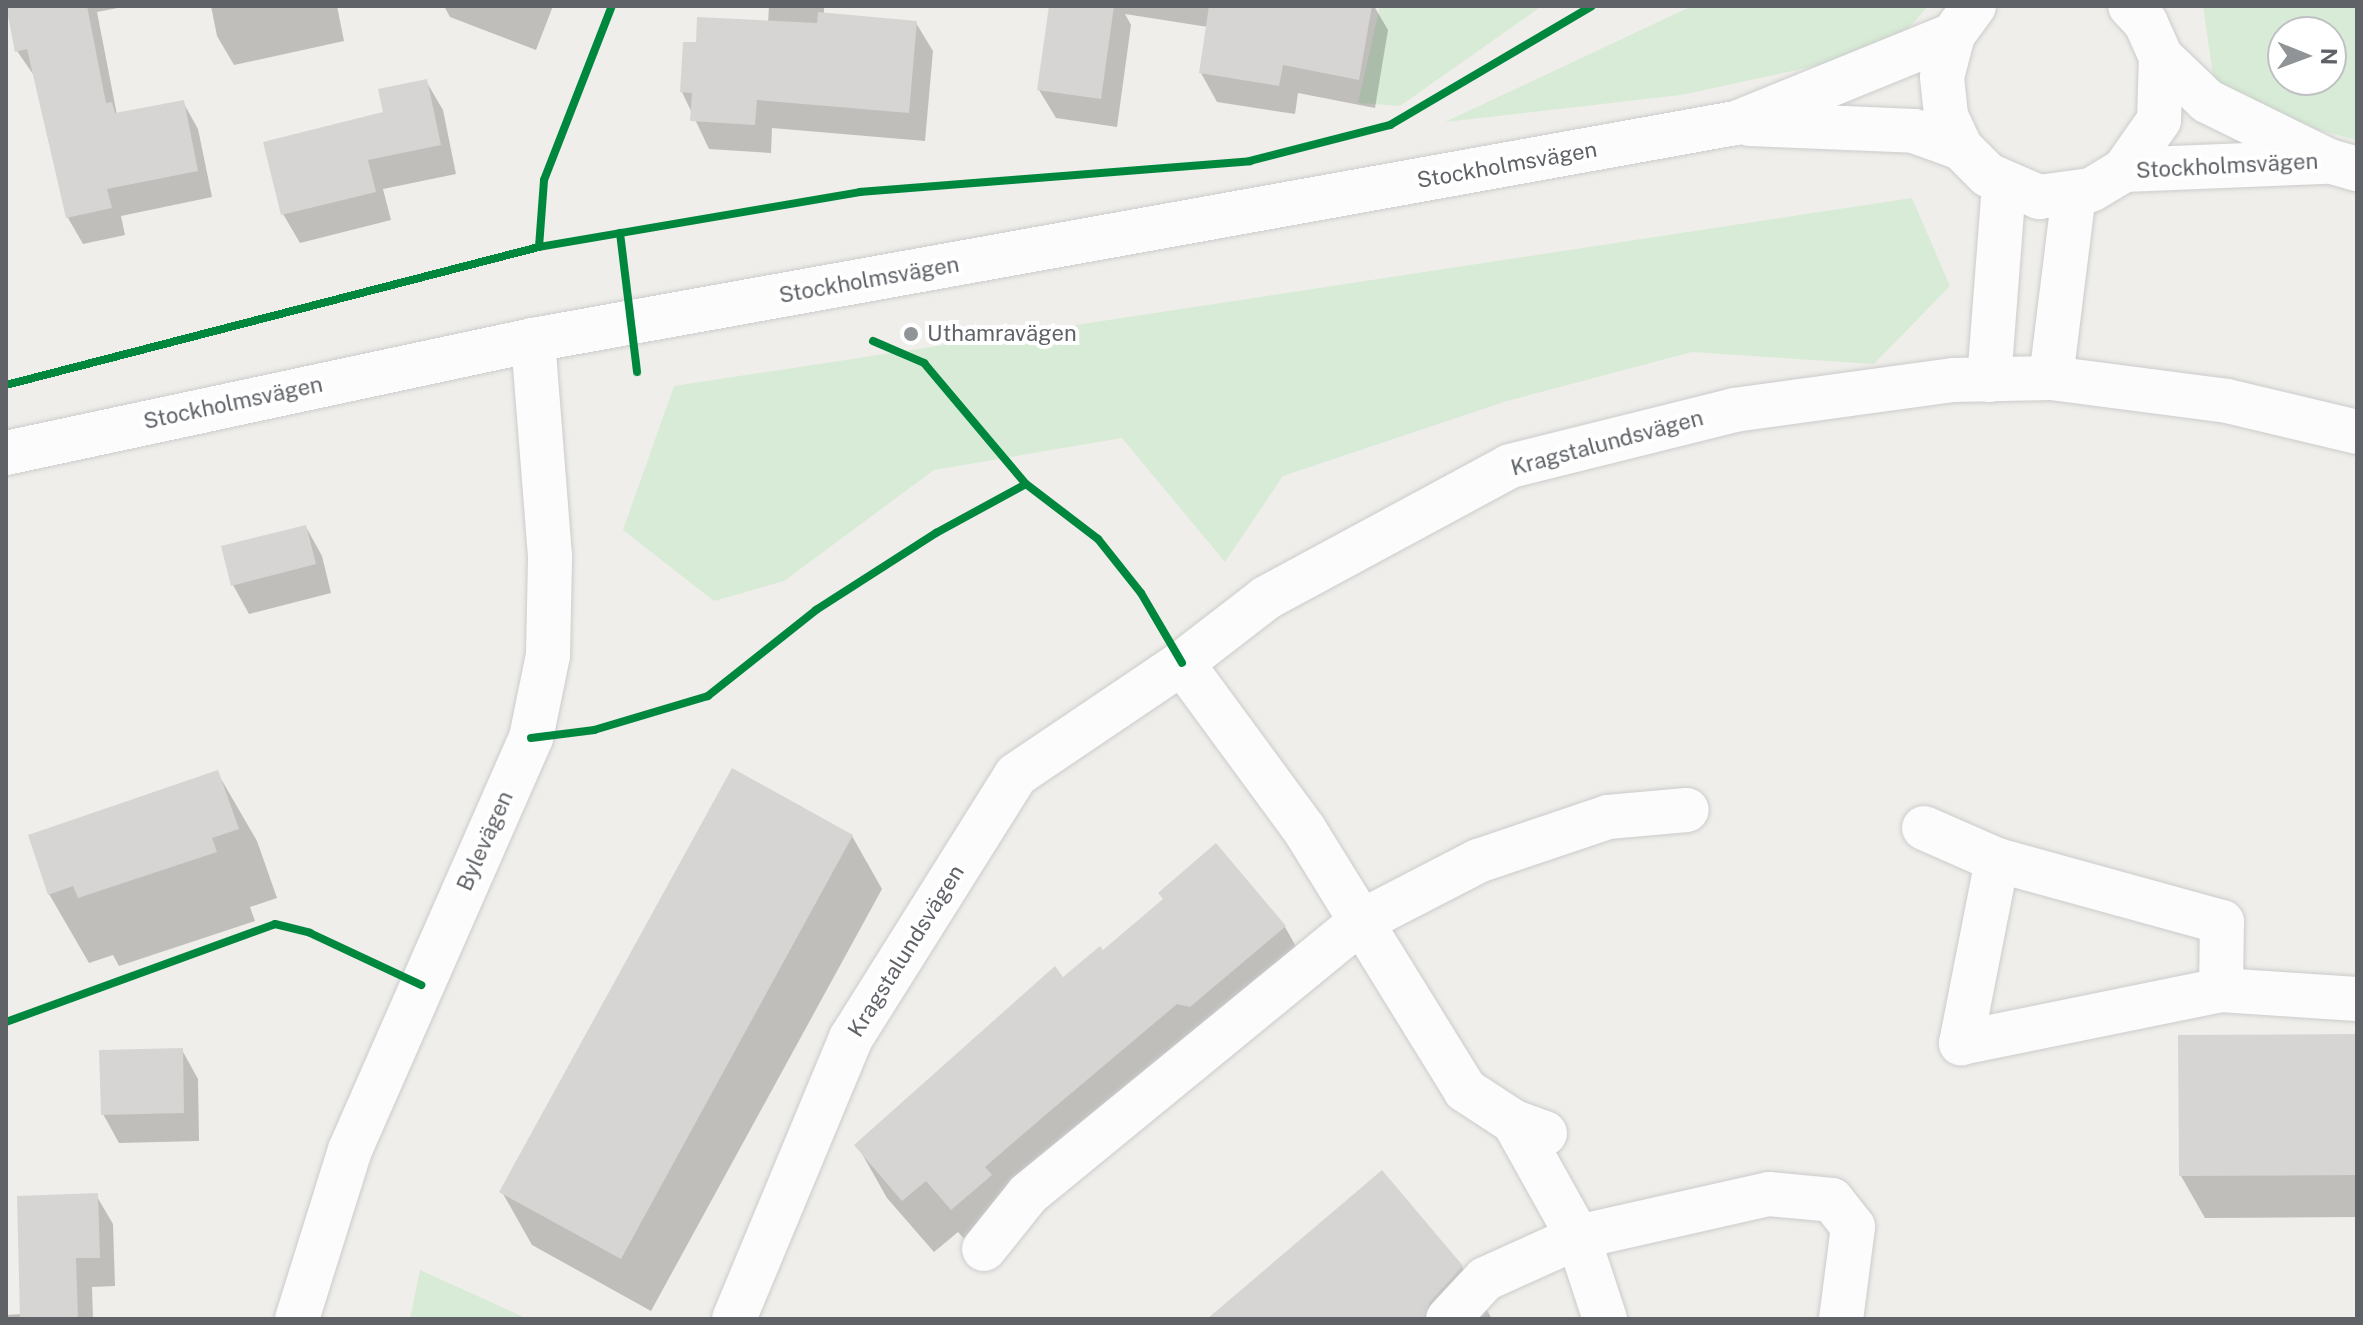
<!DOCTYPE html>
<meta charset="utf-8">
<style>
body{margin:0}
#map{position:relative;width:2363px;height:1325px;overflow:hidden;background:#efeeea;font-family:"Public Sans",sans-serif}
div>[style]{position:absolute}
.green>*{inset:0;background:#d8ebd6}
.shadow>*{inset:0;background:#0003}
.building>*{inset:0;background:#d6d5d3}
.roads{filter:drop-shadow(0 0 2px #cbcccc) drop-shadow(0 0 2px #cbcccc)}
.minor>*{height:44px;margin:-22px;padding:0 22px;transform-origin:22px;border-radius:22px;background:#fdfcfc}
.secondary>*{height:44px;margin:-22px;padding:0 22px;transform-origin:22px;border-radius:22px;background:#fdfcfc}
.cycleway>*{height:8px;margin:-4px;padding:0 4px;transform-origin:4px;border-radius:4px;background:#00873e}
.dots>*{width:22px;height:22px;translate:-50% -50%;box-sizing:border-box;border:4px solid #fff;border-radius:50%}
span{translate:-50% -50%;white-space:nowrap;text-align:center;line-height:1.15;-webkit-text-stroke:8px #fff;paint-order:stroke}
.street-label{font-size:22px;color:#5f6368}
.poi-label{font-size:22px;color:#5f6368}
.left{translate:0 -50%;text-align:left}
.frame{position:absolute;inset:0;border:8px solid #5f6368;pointer-events:none}
.north{position:absolute;left:2267px;top:16px;width:80px;height:80px;box-sizing:border-box;background:#fff;border:2px solid #bfc1c3;border-radius:50%;rotate:91deg;font-size:22px;font-weight:700;line-height:32px;text-align:center;color:#5f6368}
.north::after{content:'';display:block;margin:auto;width:28px;height:36px;background:#919496;clip-path:polygon(50% 0,100% 100%,50% 72%,0 100%)}
</style>
<div id="map">
<div class="green">
<div style="clip-path:polygon(1380px 6px,1542px 6px,1400px 106px,1358px 103px)"></div>
<div style="clip-path:polygon(1692px 6px,1928px 6px,1908px 29px,1871px 54px,1681px 95px,1445px 122px)"></div>
<div style="clip-path:polygon(evenodd,2203px 6px,2357px 6px,2357px 140px,2250px 112px,2215px 89px,2203px 6px,2283px 32px,2331px 32px,2331px 80px,2283px 80px,2283px 32px)"></div>
<div style="clip-path:polygon(1912px 198px,1950px 286px,1874px 364px,1692px 352px,1507px 401px,1283px 476px,1225px 562px,1122px 438px,934px 470px,784px 581px,714px 601px,623px 530px,674px 386px)"></div>
<div style="clip-path:polygon(420px 1270px,528px 1319px,410px 1319px)"></div>
</div>
<div class="shadow">
<div style="clip-path:polygon(8px 6px,128px 6px,97px 12px,117px 115px,183px 102px,198px 129px,212px 197px,121px 216px,125px 235px,83px 244px,68px 218px,35px 77px,17px 51px)"></div>
<div style="clip-path:polygon(211px 6px,337px 6px,344px 41px,234px 65px,217px 36px)"></div>
<div style="clip-path:polygon(444px 6px,553px 6px,536px 50px,450px 17px)"></div>
<div style="clip-path:polygon(769px 6px,824px 6px,824px 15px,916px 23px,933px 51px,925px 141px,772px 128px,771px 153px,709px 149px,682px 92px,698px 45px,768px 23px)"></div>
<div style="clip-path:polygon(1051px 6px,1374px 6px,1388px 30px,1375px 108px,1298px 93px,1295px 114px,1217px 102px,1201px 73px,1208px 27px,1125px 14px,1131px 25px,1117px 127px,1056px 118px,1039px 90px)"></div>
<div style="clip-path:polygon(426px 81px,443px 110px,456px 174px,383px 189px,391px 220px,300px 243px,283px 214px,385px 114px)"></div>
<div style="clip-path:polygon(306px 527px,322px 556px,331px 593px,249px 614px,233px 585px)"></div>
<div style="clip-path:polygon(217px 772px,257px 841px,277px 898px,250px 907px,255px 921px,119px 966px,113px 955px,89px 963px,49px 894px)"></div>
<div style="clip-path:polygon(852px 836px,882px 889px,651px 1311px,532px 1245px,502px 1192px)"></div>
<div style="clip-path:polygon(1216px 846px,1285px 927px,1315px 980px,983px 1261px,958px 1232px,934px 1252px,887px 1198px,857px 1145px,1103px 953px,1165px 901px)"></div>
<div style="clip-path:polygon(2357px 1036px,2357px 1217px,2205px 1218px,2181px 1176px)"></div>
<div style="clip-path:polygon(182px 1050px,198px 1079px,199px 1141px,119px 1143px,103px 1114px)"></div>
<div style="clip-path:polygon(96px 1195px,113px 1224px,115px 1286px,92px 1287px,93px 1319px,6px 1319px,6px 1315px,22px 1314px)"></div>
<div style="clip-path:polygon(1462px 1267px,1492px 1319px,1210px 1319px)"></div>
</div>
<div class="building">
<div style="clip-path:polygon(6px 6px,87px 6px,106px 103px,112px 102px,115px 113px,184px 100px,198px 171px,107px 189px,112px 208px,66px 218px,27px 49px,15px 52px)"></div>
<div style="clip-path:polygon(1049px 6px,1114px 6px,1101px 99px,1037px 90px)"></div>
<div style="clip-path:polygon(1209px 6px,1372px 6px,1359px 80px,1283px 65px,1279px 86px,1199px 73px)"></div>
<div style="clip-path:polygon(818px 12px,917px 21px,909px 113px,757px 100px,755px 125px,690px 121px,692px 93px,680px 92px,683px 42px,696px 42px,697px 17px,817px 23px)"></div>
<div style="clip-path:polygon(427px 79px,441px 145px,368px 160px,376px 192px,281px 215px,263px 142px,383px 112px,378px 89px)"></div>
<div style="clip-path:polygon(306px 525px,316px 564px,231px 586px,221px 546px)"></div>
<div style="clip-path:polygon(732px 768px,853px 835px,621px 1259px,499px 1192px)"></div>
<div style="clip-path:polygon(218px 770px,239px 829px,212px 838px,217px 852px,78px 898px,73px 886px,48px 895px,28px 835px)"></div>
<div style="clip-path:polygon(1216px 843px,1286px 926px,1190px 1007px,1177px 1004px,1043px 1117px,985px 1167px,992px 1175px,951px 1210px,926px 1181px,902px 1201px,854px 1145px,1055px 966px,1063px 977px,1100px 946px,1103px 950px,1163px 899px,1158px 893px)"></div>
<div style="clip-path:polygon(2357px 1034px,2357px 1175px,2179px 1176px,2178px 1035px)"></div>
<div style="clip-path:polygon(183px 1048px,184px 1113px,101px 1115px,99px 1050px)"></div>
<div style="clip-path:polygon(1382px 1170px,1463px 1266px,1430px 1302px,1424px 1319px,1207px 1319px)"></div>
<div style="clip-path:polygon(98px 1193px,100px 1258px,76px 1258px,78px 1319px,20px 1319px,17px 1196px)"></div>
</div>
<div class="roads">
<div class="minor">
<div style="left:2051px;top:378px;width:185px;rotate:-82.9deg"></div>
<div style="left:1989px;top:380px;width:195px;rotate:-85.6deg"></div>
<div style="left:1182px;top:663px;width:206px;rotate:53.7deg"></div>
<div style="left:1304px;top:829px;width:307px;rotate:58.3deg"></div>
<div style="left:1465px;top:1090px;width:59px;rotate:33.1deg"></div>
<div style="left:1514px;top:1122px;width:33px;rotate:20deg"></div>
<div style="left:1924px;top:828px;width:80px;rotate:23.7deg"></div>
<div style="left:2221px;top:990px;width:68px;rotate:-89.2deg"></div>
<div style="left:2222px;top:922px;width:233px;rotate:-164.6deg"></div>
<div style="left:1997px;top:860px;width:187px;rotate:101.1deg"></div>
<div style="left:1961px;top:1043px;width:265px;rotate:-11.5deg"></div>
<div style="left:2221px;top:990px;width:136px;rotate:3.8deg"></div>
<div style="left:1514px;top:1122px;width:132px;rotate:60.9deg"></div>
<div style="left:1578px;top:1237px;width:86px;rotate:71.8deg"></div>
<div style="left:984px;top:1249px;width:70px;rotate:-51.3deg"></div>
<div style="left:1028px;top:1194px;width:431px;rotate:-39.3deg"></div>
<div style="left:1362px;top:921px;width:131px;rotate:-27.3deg"></div>
<div style="left:1478px;top:861px;width:137px;rotate:-18.7deg"></div>
<div style="left:1608px;top:817px;width:79px;rotate:-5.1deg"></div>
<div style="left:297px;top:1319px;width:177px;rotate:-72.6deg"></div>
<div style="left:350px;top:1150px;width:450px;rotate:-66.3deg"></div>
<div style="left:531px;top:738px;width:85px;rotate:-78.4deg"></div>
<div style="left:548px;top:655px;width:99px;rotate:-88.8deg"></div>
<div style="left:550px;top:556px;width:217px;rotate:-94.5deg"></div>
<div style="left:734px;top:1319px;width:304px;rotate:-67.4deg"></div>
<div style="left:851px;top:1038px;width:310px;rotate:-57.9deg"></div>
<div style="left:1016px;top:775px;width:200px;rotate:-34deg"></div>
<div style="left:1182px;top:663px;width:106px;rotate:-37.7deg"></div>
<div style="left:1266px;top:598px;width:277px;rotate:-28.4deg"></div>
<div style="left:1510px;top:466px;width:231px;rotate:-14deg"></div>
<div style="left:1734px;top:410px;width:221px;rotate:-7.8deg"></div>
<div style="left:1953px;top:380px;width:98px;rotate:-1.2deg"></div>
<div style="left:2051px;top:378px;width:177px;rotate:7.4deg"></div>
<div style="left:2227px;top:401px;width:134px;rotate:13.4deg"></div>
<div style="left:1448px;top:1319px;width:54px;rotate:-47.2deg"></div>
<div style="left:1485px;top:1279px;width:102px;rotate:-24.3deg"></div>
<div style="left:1578px;top:1237px;width:196px;rotate:-12.7deg"></div>
<div style="left:1769px;top:1194px;width:63px;rotate:5.4deg"></div>
<div style="left:1832px;top:1200px;width:34px;rotate:52deg"></div>
<div style="left:1853px;top:1227px;width:93px;rotate:97.4deg"></div>
</div>
<div class="secondary">
<div style="left:1974px;top:6px;width:36px;rotate:126deg"></div>
<div style="left:1953px;top:35px;width:43px;rotate:104.7deg"></div>
<div style="left:1942px;top:77px;width:39px;rotate:84deg"></div>
<div style="left:1946px;top:116px;width:35px;rotate:65deg"></div>
<div style="left:1961px;top:148px;width:38px;rotate:45deg"></div>
<div style="left:1988px;top:175px;width:56px;rotate:23.3deg"></div>
<div style="left:2039px;top:197px;width:52px;rotate:-7.7deg"></div>
<div style="left:2091px;top:190px;width:39px;rotate:-31deg"></div>
<div style="left:2124px;top:170px;width:61px;rotate:-55deg"></div>
<div style="left:2159px;top:120px;width:63px;rotate:-88.2deg"></div>
<div style="left:2161px;top:57px;width:37px;rotate:-114deg"></div>
<div style="left:2146px;top:23px;width:23px;rotate:-133deg"></div>
<div style="left:2161px;top:57px;width:64px;rotate:43.7deg"></div>
<div style="left:2207px;top:101px;width:136px;rotate:26.2deg"></div>
<div style="left:2329px;top:161px;width:29px;rotate:16deg"></div>
<div style="left:1750px;top:124px;width:164px;rotate:2.4deg"></div>
<div style="left:1914px;top:131px;width:50px;rotate:19.9deg"></div>
<div style="left:2124px;top:170px;width:203px;rotate:-2.3deg"></div>
<div style="left:6px;top:453px;width:539px;rotate:-12.1deg"></div>
<div style="left:533px;top:340px;width:1222px;rotate:-10.23deg"></div>
<div style="left:1736px;top:123px;width:234px;rotate:-22.1deg"></div>
</div>
</div>
<div class="cycleway">
<div style="left:620px;top:233px;width:140px;rotate:83deg"></div>
<div style="left:539px;top:247px;width:67px;rotate:-85.7deg"></div>
<div style="left:544px;top:180px;width:187px;rotate:-68.7deg"></div>
<div style="left:873px;top:341px;width:56px;rotate:23.3deg"></div>
<div style="left:924px;top:363px;width:158px;rotate:49.9deg"></div>
<div style="left:6px;top:385px;width:551px;rotate:-14.52deg"></div>
<div style="left:539px;top:247px;width:326px;rotate:-9.7deg"></div>
<div style="left:860px;top:192px;width:391px;rotate:-4.5deg"></div>
<div style="left:1250px;top:161px;width:145px;rotate:-14.4deg"></div>
<div style="left:1390px;top:125px;width:234px;rotate:-30.5deg"></div>
<div style="left:531px;top:738px;width:64px;rotate:-7.2deg"></div>
<div style="left:594px;top:730px;width:119px;rotate:-16.6deg"></div>
<div style="left:708px;top:696px;width:138px;rotate:-38.5deg"></div>
<div style="left:816px;top:610px;width:143px;rotate:-32.7deg"></div>
<div style="left:936px;top:533px;width:102px;rotate:-28.6deg"></div>
<div style="left:1026px;top:484px;width:91px;rotate:37.4deg"></div>
<div style="left:1098px;top:539px;width:69px;rotate:51.5deg"></div>
<div style="left:1141px;top:593px;width:81px;rotate:59.6deg"></div>
<div style="left:6px;top:1022px;width:286px;rotate:-20deg"></div>
<div style="left:275px;top:924px;width:36px;rotate:14deg"></div>
<div style="left:310px;top:933px;width:123px;rotate:25.1deg"></div>
</div>
<div class="dots">
<div style="left:911px;top:334px;background:#919496"></div>
</div>
<div class="street-label">
<span style="left:1507px;top:165px;rotate:-10deg">Stockholmsvägen</span>
<span style="left:2227px;top:166px;rotate:-3deg">Stockholmsvägen</span>
<span style="left:869px;top:280px;rotate:-10deg">Stockholmsvägen</span>
<span style="left:233px;top:403px;rotate:-12deg">Stockholmsvägen</span>
<span style="left:1607px;top:443px;rotate:-15deg">Kragstalundsvägen</span>
<span style="left:485px;top:841px;rotate:-66deg">Bylevägen</span>
<span style="left:906px;top:951px;rotate:-58deg">Kragstalundsvägen</span>
</div>
<div class="poi-label">
<span class="left" style="left:927px;top:334px">Uthamravägen</span>
</div>
<div class="frame"></div>
<div class="north">N</div>
</div>
